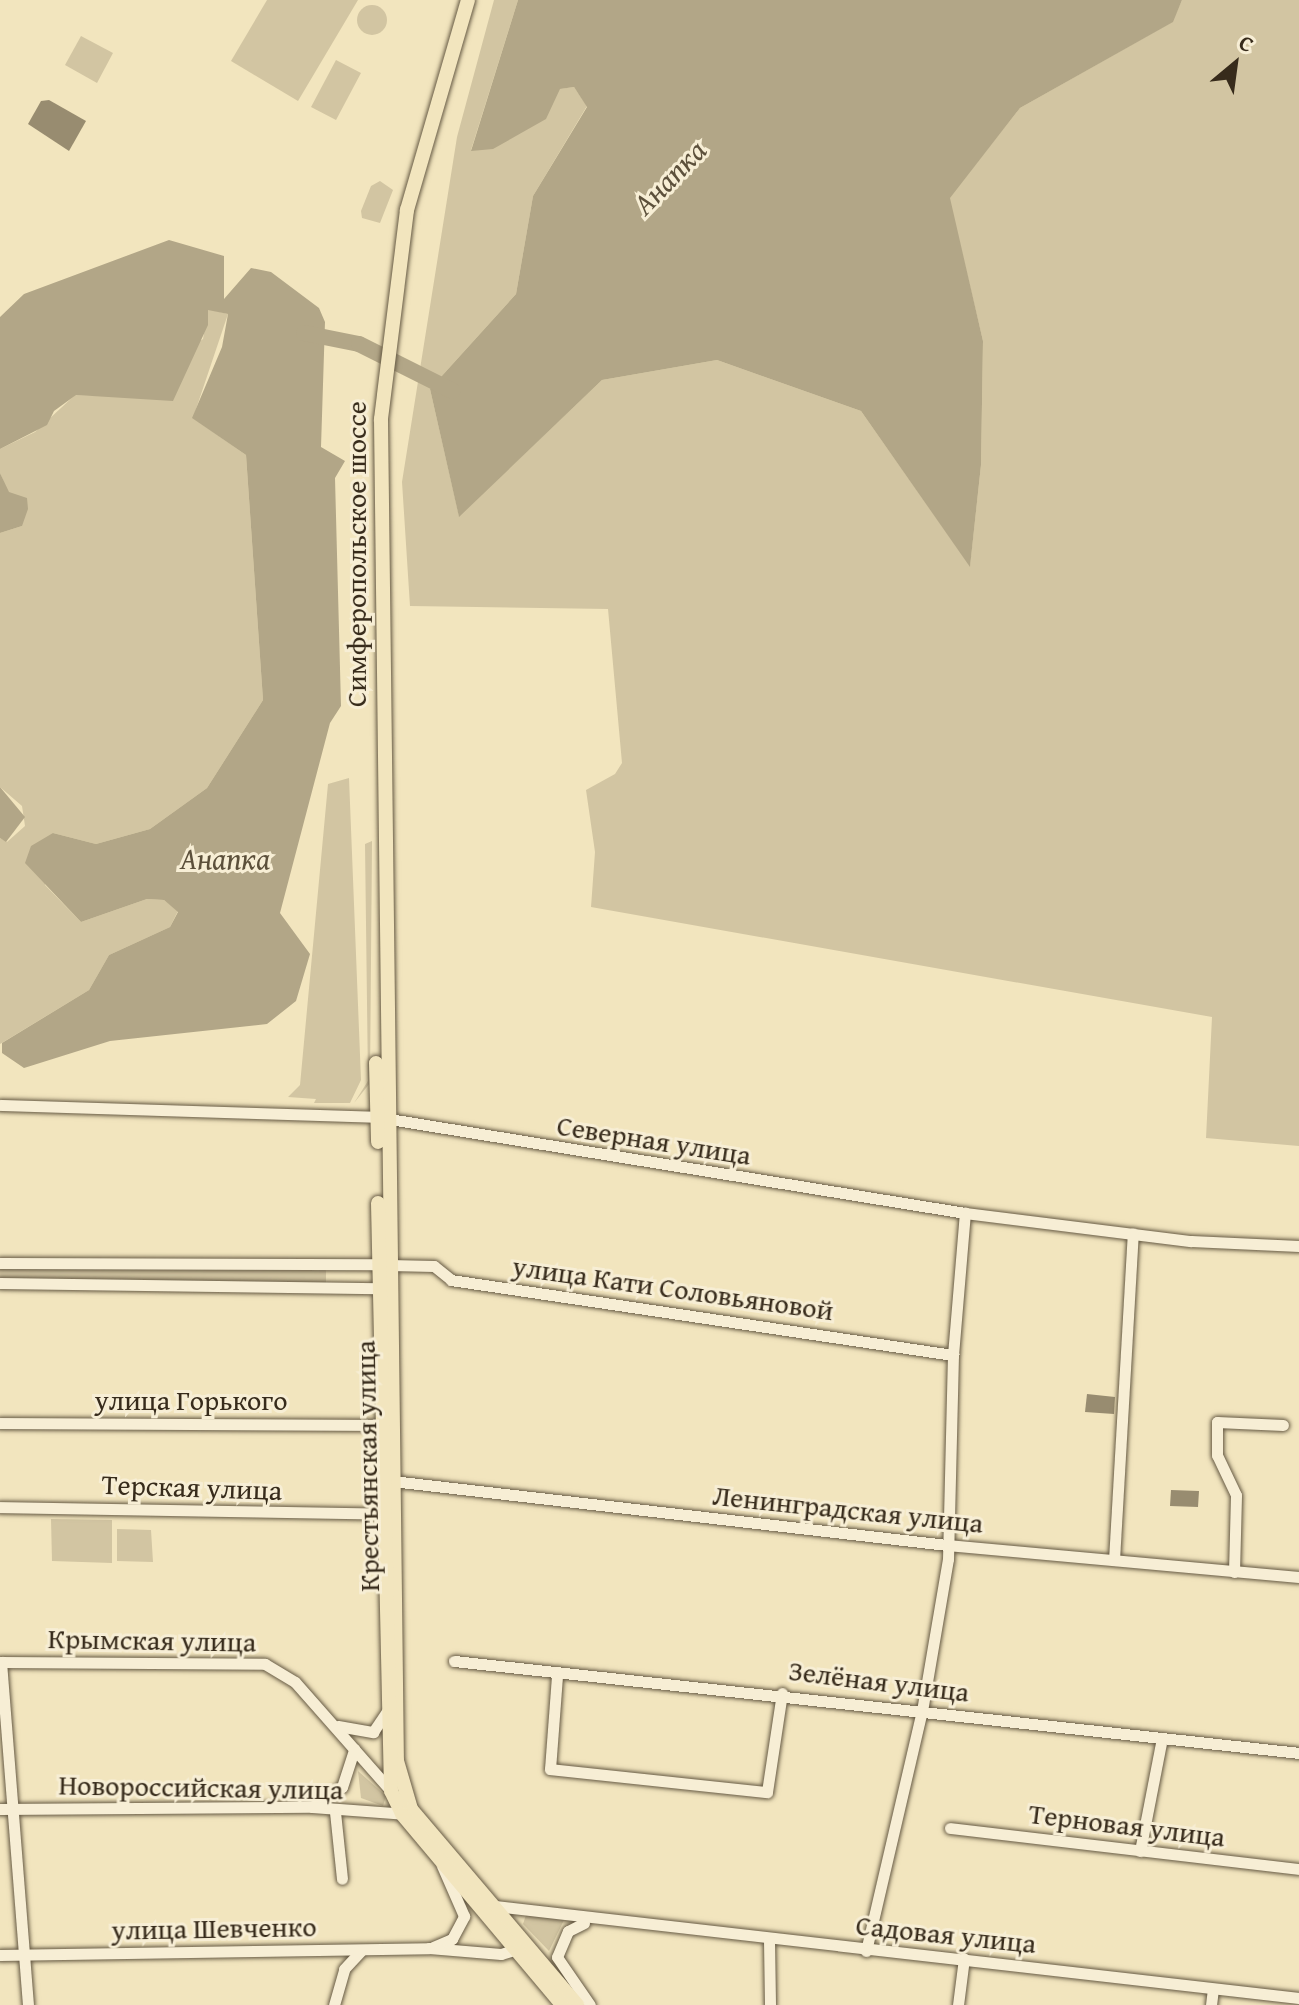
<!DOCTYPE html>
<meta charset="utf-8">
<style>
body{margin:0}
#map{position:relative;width:1299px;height:2005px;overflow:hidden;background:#f2e5be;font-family:"Gentium Book Plus",serif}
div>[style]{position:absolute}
.green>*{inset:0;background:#d2c5a2}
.round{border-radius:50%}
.water>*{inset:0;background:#b2a687}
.river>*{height:16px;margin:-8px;padding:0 8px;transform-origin:8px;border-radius:8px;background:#b2a687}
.building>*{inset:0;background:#988c70}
.roads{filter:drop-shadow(0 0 2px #665a44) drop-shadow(0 0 2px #665a44)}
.minor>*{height:11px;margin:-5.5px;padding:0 5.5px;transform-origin:5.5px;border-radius:5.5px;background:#f7eed5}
.major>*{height:14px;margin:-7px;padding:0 7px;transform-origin:7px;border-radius:7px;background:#f2e5be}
span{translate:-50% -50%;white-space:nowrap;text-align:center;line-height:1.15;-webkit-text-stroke:6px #f7eed5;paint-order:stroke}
.street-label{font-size:28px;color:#372b1b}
.water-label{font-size:30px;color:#5c503b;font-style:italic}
.north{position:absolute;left:1195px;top:24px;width:80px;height:80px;-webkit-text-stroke:6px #f7eed5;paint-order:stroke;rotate:29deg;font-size:22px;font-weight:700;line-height:32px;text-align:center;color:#372b1b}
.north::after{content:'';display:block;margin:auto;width:28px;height:36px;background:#372b1b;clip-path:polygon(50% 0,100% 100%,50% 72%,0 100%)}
</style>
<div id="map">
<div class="green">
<div style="clip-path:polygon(267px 0,358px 0,298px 101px,231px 61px)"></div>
<div style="clip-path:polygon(494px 0,518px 0,471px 150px,559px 89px,574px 87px,587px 106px,533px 196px,516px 294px,430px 389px,459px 516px,602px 380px,717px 360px,861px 411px,970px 566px,981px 465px,983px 341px,949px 198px,1020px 108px,1172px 22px,1182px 0,1299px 0,1299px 1146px,1206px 1138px,1212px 1017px,591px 907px,595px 852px,586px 790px,615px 774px,622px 763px,608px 609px,410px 606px,402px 482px,457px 137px)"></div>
<div class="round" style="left:357px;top:5px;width:30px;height:30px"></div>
<div style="clip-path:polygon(81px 36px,113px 53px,97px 83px,65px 65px)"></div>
<div style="clip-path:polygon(336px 60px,361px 73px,336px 120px,311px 107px)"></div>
<div style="clip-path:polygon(380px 181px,393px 190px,380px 223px,362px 218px,361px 211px,371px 186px)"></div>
<div style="clip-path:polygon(208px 309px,228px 314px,193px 418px,246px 455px,263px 700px,207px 788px,150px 829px,96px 844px,53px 833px,45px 885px,81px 922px,147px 899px,164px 900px,178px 911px,170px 927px,109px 955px,89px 990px,0 1044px,0 838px,7px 842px,25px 826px,22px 806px,0 787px,0 533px,22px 526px,0 473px,0 449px,35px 432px,75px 395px,115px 396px,203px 339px)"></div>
<div style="clip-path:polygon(349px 778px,361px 1080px,350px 1103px,314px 1103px,316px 1099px,288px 1097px,300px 1085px,328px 784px)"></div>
<div style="clip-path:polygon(372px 841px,370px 1083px,354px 1103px,368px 1081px,365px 844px)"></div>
<div style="clip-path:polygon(0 1265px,326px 1267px,326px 1284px,0 1281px)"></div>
<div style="clip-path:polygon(51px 1519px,112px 1520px,112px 1563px,52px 1561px)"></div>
<div style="clip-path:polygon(117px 1529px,151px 1530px,153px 1562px,117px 1561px)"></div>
<div style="clip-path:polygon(358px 1771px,386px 1796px,383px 1806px,361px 1798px)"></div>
<div style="clip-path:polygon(526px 1915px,564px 1920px,549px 1951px,523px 1924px)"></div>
</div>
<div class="water">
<div style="clip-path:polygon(518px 0,1182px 0,1173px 22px,1020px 108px,950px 198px,983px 341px,981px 465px,970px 567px,861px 411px,717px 360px,602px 380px,459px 517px,430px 389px,516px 294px,533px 196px,587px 107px,574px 87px,560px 89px,546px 119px,493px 149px,471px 151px)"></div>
<div style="clip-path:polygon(169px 240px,224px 256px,224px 299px,251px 268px,271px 272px,319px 308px,325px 322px,321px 447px,345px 461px,335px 478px,341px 706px,330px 723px,280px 913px,310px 954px,296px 1001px,267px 1024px,110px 1041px,24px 1068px,2px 1053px,2px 1043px,89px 990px,109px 955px,170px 927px,178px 912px,164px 900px,147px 899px,81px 922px,25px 863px,31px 846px,53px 833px,96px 844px,150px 829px,207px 788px,263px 700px,246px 455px,192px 418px,222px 347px,228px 314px,208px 310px,208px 325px,173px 401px,76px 395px,54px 411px,47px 425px,0 449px,0 317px,24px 294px)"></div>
<div style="clip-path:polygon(0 473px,9px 492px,27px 498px,28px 509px,22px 526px,0 533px)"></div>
<div style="clip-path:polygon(0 787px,25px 817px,6px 842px,0 838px)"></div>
</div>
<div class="river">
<div style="left:304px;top:333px;width:56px;rotate:11.3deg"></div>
<div style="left:359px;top:344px;width:105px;rotate:26.6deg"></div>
</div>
<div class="building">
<div style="clip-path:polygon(49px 100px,86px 121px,69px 151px,28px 124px,41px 101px)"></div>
<div style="clip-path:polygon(1087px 1394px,1115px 1397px,1114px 1414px,1085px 1412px)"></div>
<div style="clip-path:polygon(1171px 1490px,1199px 1491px,1198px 1507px,1170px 1506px)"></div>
</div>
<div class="roads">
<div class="minor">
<div style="left:0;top:1105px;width:377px;rotate:1.8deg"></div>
<div style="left:377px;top:1117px;width:596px;rotate:9.27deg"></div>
<div style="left:965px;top:1213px;width:228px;rotate:7.1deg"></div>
<div style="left:1191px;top:1241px;width:108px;rotate:2.7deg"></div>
<div style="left:0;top:1263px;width:379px;rotate:0.2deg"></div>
<div style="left:389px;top:1265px;width:45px;rotate:1.3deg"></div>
<div style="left:434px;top:1266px;width:22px;rotate:39deg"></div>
<div style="left:451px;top:1280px;width:508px;rotate:8.5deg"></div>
<div style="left:0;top:1283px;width:379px;rotate:0.8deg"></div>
<div style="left:0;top:1423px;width:381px;rotate:0.3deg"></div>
<div style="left:392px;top:1481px;width:559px;rotate:6.58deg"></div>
<div style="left:947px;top:1545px;width:353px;rotate:5.2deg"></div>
<div style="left:0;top:1507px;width:383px;rotate:1deg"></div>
<div style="left:1114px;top:1560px;width:327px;rotate:-86.7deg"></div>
<div style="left:1234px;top:1572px;width:77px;rotate:-88.5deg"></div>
<div style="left:1236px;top:1495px;width:44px;rotate:-115.4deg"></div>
<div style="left:1217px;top:1455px;width:33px;rotate:-90deg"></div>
<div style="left:1217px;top:1422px;width:66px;rotate:2.6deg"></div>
<div style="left:454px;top:1661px;width:850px;rotate:6.21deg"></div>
<div style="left:0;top:1662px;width:265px;rotate:0.4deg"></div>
<div style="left:265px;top:1664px;width:35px;rotate:31deg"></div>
<div style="left:295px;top:1682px;width:145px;rotate:48.6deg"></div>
<div style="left:1px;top:1662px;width:344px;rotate:85.5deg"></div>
<div style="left:557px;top:1676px;width:93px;rotate:94.3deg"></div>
<div style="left:550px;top:1769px;width:218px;rotate:6.1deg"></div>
<div style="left:767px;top:1792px;width:100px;rotate:-81.4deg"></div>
<div style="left:338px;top:1726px;width:36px;rotate:10deg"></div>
<div style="left:373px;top:1732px;width:25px;rotate:-56deg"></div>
<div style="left:312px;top:1807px;width:36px;rotate:-34deg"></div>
<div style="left:342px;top:1787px;width:40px;rotate:-72deg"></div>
<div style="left:0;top:1809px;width:312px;rotate:-0.4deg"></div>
<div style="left:312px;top:1807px;width:95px;rotate:4.2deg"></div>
<div style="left:335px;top:1812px;width:67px;rotate:84deg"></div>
<div style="left:950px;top:1828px;width:351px;rotate:6.7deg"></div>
<div style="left:1140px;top:1851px;width:115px;rotate:-79deg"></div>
<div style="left:495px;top:1906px;width:809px;rotate:6.53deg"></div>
<div style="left:584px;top:1923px;width:18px;rotate:153deg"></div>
<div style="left:568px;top:1931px;width:28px;rotate:113deg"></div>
<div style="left:557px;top:1957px;width:58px;rotate:55.5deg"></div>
<div style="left:769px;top:1940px;width:65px;rotate:89.1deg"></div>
<div style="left:433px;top:1947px;width:21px;rotate:-23deg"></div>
<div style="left:452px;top:1939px;width:26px;rotate:-62deg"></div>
<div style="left:464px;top:1916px;width:55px;rotate:-113.7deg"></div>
<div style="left:866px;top:1951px;width:246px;rotate:-76.9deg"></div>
<div style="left:922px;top:1711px;width:154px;rotate:-80.3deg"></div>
<div style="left:948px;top:1559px;width:204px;rotate:-88.6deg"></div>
<div style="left:953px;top:1355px;width:143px;rotate:-85.2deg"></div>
<div style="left:0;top:1955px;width:429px;rotate:-0.9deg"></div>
<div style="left:429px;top:1948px;width:72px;rotate:4.8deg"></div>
<div style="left:501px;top:1954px;width:17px;rotate:-17deg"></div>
<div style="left:334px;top:2005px;width:37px;rotate:-74deg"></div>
<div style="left:344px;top:1969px;width:25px;rotate:-47deg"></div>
<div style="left:958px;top:2005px;width:47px;rotate:-82.7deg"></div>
<div style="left:1211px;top:2005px;width:16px;rotate:-83deg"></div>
</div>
<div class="major">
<div style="left:468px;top:0;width:219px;rotate:106.2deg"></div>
<div style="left:407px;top:210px;width:211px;rotate:97.1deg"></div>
<div style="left:381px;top:419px;width:1342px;rotate:89.32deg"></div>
<div style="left:397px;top:1761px;width:50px;rotate:73.7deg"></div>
<div style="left:411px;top:1809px;width:257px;rotate:49.7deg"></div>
<div style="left:376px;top:1063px;width:79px;rotate:88.5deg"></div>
<div style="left:378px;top:1203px;width:588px;rotate:88.73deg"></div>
<div style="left:391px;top:1791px;width:25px;rotate:64deg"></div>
<div style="left:402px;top:1814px;width:249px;rotate:50deg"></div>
</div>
</div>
<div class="street-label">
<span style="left:356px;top:554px;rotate:-90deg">Симферопольское шоссе</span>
<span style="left:654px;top:1140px;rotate:9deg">Северная улица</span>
<span style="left:673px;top:1288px;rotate:8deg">улица Кати Соловьяновой</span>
<span style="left:191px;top:1400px">улица Горького</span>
<span style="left:367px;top:1466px;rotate:-91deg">Крестьянская улица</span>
<span style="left:192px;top:1487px;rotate:2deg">Терская улица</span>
<span style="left:848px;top:1509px;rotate:6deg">Ленинградская улица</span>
<span style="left:152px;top:1640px;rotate:1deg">Крымская улица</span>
<span style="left:879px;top:1681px;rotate:7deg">Зелёная улица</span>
<span style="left:201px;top:1787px;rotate:1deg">Новороссийская улица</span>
<span style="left:1127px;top:1825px;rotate:7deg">Терновая улица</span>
<span style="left:214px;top:1928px;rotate:-1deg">улица Шевченко</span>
<span style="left:946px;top:1934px;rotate:6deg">Садовая улица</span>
</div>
<div class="water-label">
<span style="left:669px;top:177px;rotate:-46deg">Анапка</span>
<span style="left:225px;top:858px">Анапка</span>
</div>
<div class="north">С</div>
</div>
